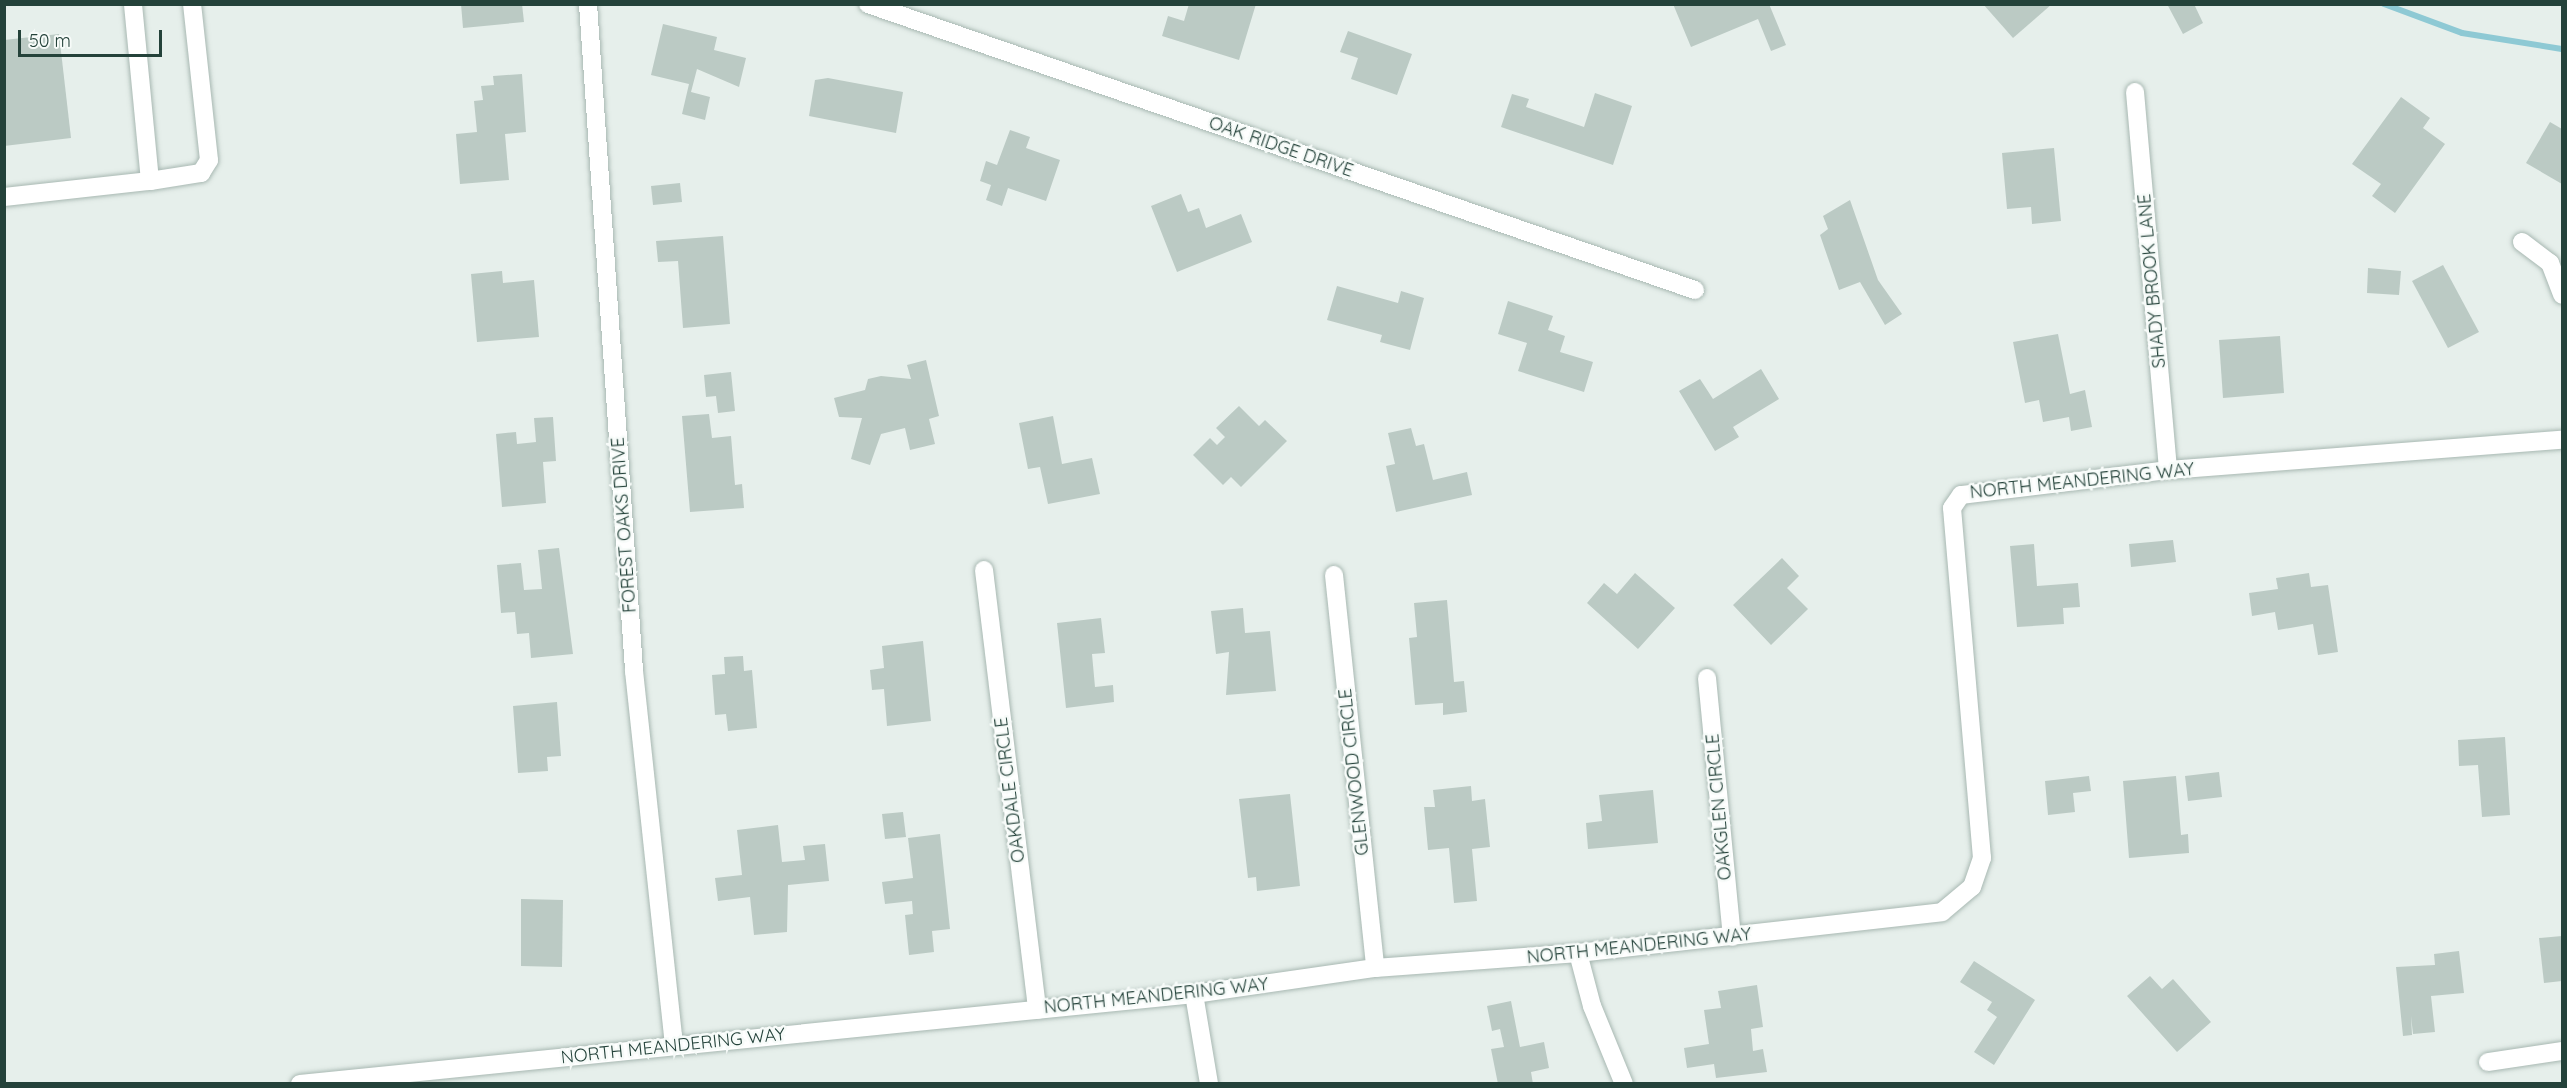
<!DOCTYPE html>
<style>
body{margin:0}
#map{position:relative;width:2567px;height:1088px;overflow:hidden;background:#e6efeb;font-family:Quicksand,sans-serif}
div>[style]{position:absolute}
.stream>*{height:6px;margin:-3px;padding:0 3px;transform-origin:3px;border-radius:3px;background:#8ec9d4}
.building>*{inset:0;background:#bbcac4}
.roads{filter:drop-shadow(0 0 2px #a8b8b2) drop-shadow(0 0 2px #a8b8b2)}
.minor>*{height:18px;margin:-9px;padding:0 9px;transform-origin:9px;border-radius:9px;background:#fff}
span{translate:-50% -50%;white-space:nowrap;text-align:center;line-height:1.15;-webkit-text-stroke:5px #f7fbf9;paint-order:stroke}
.street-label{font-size:18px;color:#24423a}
.frame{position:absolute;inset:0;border:6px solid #24423a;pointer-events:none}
.scale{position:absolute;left:18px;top:30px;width:144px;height:27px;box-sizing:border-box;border:3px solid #24423a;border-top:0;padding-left:8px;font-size:18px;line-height:21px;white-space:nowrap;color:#24423a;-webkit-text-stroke:4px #f7fbf9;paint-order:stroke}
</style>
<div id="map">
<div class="stream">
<div style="left:2384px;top:4px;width:83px;rotate:20.4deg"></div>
<div style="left:2462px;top:33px;width:101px;rotate:9.1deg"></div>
</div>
<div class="building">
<div style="clip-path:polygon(461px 4px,522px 4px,524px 22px,463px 28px)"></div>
<div style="clip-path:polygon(1189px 4px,1256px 4px,1239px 60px,1162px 36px,1168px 16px,1184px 21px)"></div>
<div style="clip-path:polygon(1673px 4px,1769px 4px,1786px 45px,1771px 51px,1758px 19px,1691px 47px)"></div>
<div style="clip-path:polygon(1983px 4px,2052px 4px,2013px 38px)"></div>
<div style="clip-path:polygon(2167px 4px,2194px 4px,2203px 23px,2183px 34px)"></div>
<div style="clip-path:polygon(663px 24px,717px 37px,714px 50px,746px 58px,739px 87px,697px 69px,691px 92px,710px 97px,705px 120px,682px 114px,689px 84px,651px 75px)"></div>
<div style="clip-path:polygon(1348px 31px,1412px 54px,1397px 95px,1351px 79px,1358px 58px,1340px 52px)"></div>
<div style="clip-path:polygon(59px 34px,71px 138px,4px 146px,4px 40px)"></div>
<div style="clip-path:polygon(522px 74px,526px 132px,505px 134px,509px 180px,460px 184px,456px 134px,477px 132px,474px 101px,483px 100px,481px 86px,494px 85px,493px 76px)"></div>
<div style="clip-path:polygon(828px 78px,903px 92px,896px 133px,809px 116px,815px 80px)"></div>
<div style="clip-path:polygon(1595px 93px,1632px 106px,1613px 165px,1501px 127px,1512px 94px,1529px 99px,1526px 107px,1584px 127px)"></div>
<div style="clip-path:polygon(2401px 97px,2430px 118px,2423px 128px,2445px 144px,2395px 213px,2372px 196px,2381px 184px,2352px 164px)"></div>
<div style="clip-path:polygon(2550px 122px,2562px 129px,2562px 184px,2526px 163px)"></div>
<div style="clip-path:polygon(1010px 130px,1030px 137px,1026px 148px,1060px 160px,1046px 201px,1008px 188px,1002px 206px,986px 200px,991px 185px,980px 181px,986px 161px,997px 165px)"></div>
<div style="clip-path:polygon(2054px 148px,2061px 221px,2032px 224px,2031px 207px,2007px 209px,2002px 153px)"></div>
<div style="clip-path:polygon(680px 183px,682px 202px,653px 205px,651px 186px)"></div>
<div style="clip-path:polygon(1181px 194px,1188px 212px,1199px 208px,1206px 228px,1241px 214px,1252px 242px,1177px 272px,1151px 206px)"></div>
<div style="clip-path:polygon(1850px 200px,1878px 280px,1902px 314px,1885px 325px,1860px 282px,1839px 290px,1820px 235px,1828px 229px,1823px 216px)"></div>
<div style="clip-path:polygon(723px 236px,730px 324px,683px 328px,678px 261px,658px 262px,656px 241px)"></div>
<div style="clip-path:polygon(2443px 265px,2479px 332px,2448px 348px,2412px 281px)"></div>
<div style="clip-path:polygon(2368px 268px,2401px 271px,2399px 295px,2367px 293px)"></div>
<div style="clip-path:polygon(502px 271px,503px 283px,534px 280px,539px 337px,477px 342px,471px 274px)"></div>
<div style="clip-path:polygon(1337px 286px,1398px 303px,1401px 291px,1424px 298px,1410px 350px,1380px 342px,1382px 335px,1327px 320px)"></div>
<div style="clip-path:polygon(1508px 301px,1553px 316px,1548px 330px,1565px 336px,1560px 352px,1593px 362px,1584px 392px,1518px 371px,1527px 343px,1498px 334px)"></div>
<div style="clip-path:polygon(2058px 334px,2070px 394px,2085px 390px,2092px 427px,2071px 431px,2069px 417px,2043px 422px,2039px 400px,2025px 403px,2013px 342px)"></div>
<div style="clip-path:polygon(2280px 336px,2284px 393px,2223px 398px,2219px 340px)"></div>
<div style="clip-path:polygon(926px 360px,939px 416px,929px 419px,935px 444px,910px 450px,905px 428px,881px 434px,870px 465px,851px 459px,862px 418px,839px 417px,834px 398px,865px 390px,868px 379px,881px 376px,911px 379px,907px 365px)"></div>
<div style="clip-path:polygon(1761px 369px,1779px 399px,1733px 427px,1739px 437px,1715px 451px,1679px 391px,1700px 379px,1713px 399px)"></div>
<div style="clip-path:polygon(731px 372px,735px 411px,718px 413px,716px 396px,706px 397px,704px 375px)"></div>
<div style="clip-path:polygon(1239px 406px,1259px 426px,1265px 420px,1287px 441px,1241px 487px,1231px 477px,1223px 485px,1193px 455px,1210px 438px,1217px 445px,1225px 437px,1216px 428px)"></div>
<div style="clip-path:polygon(709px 414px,712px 438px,731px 436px,735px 485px,742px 484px,744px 508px,690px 512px,682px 416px)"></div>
<div style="clip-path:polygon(1053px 416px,1062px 464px,1092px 458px,1100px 494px,1048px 504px,1040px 467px,1028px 469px,1019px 423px)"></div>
<div style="clip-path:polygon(553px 417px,556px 461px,543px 462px,546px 503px,502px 507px,496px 434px,516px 432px,517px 444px,536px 442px,534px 418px)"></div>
<div style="clip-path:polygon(1411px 428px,1416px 446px,1424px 444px,1433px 480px,1467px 472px,1472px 495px,1396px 512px,1386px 466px,1395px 464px,1388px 433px)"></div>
<div style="clip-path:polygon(2173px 540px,2176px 562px,2131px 567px,2129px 544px)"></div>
<div style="clip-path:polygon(2034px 544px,2037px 586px,2078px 583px,2080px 607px,2063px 608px,2064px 624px,2017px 627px,2010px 546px)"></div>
<div style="clip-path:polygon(559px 548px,573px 654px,531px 658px,529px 633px,517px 634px,515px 612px,501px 613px,497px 565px,521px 563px,524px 590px,542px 589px,538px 550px)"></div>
<div style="clip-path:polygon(1782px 558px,1799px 576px,1787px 588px,1808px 609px,1771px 645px,1733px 605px)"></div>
<div style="clip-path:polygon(1635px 573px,1675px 608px,1638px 649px,1587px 603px,1604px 583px,1617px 594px)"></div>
<div style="clip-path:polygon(2309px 573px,2311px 587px,2328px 585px,2338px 652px,2318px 655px,2313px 624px,2278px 630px,2275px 612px,2252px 616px,2249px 593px,2278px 589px,2276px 578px)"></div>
<div style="clip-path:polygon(1447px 600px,1454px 682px,1464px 681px,1467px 712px,1443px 715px,1443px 703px,1415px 705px,1409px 638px,1417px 637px,1414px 603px)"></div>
<div style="clip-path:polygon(1243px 608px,1245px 633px,1270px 631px,1276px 691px,1226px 695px,1229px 652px,1216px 654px,1211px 611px)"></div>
<div style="clip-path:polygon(1101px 618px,1105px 653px,1092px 654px,1095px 687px,1113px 685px,1114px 702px,1066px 708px,1057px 623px)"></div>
<div style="clip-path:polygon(923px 641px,931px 721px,887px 726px,884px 689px,872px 690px,870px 670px,884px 668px,882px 646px)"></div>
<div style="clip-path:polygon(743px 656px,744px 671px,752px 670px,757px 728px,728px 731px,726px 714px,715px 715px,712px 675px,725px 674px,724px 657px)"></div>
<div style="clip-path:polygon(557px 702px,561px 756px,547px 757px,548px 771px,518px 773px,513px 706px)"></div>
<div style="clip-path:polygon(2505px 737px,2510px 815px,2482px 817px,2478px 765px,2459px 766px,2458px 740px)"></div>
<div style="clip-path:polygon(2219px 772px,2222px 797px,2188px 801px,2185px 776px)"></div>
<div style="clip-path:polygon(2089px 776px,2091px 791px,2073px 793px,2075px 812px,2048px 815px,2045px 781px)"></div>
<div style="clip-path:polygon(2176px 776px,2181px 835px,2188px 834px,2189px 853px,2129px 858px,2123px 781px)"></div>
<div style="clip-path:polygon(1471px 786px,1472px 801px,1485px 799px,1490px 847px,1472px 849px,1477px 901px,1454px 903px,1449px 848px,1428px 850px,1424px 807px,1435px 807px,1433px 790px)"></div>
<div style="clip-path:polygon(1653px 790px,1658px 843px,1588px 849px,1586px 823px,1602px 821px,1599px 795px)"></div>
<div style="clip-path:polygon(1290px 794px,1300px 886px,1257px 891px,1256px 877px,1248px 878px,1239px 799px)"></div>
<div style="clip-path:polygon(903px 812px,906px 837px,885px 839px,882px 814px)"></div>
<div style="clip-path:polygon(778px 825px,782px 862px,805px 860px,803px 846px,825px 844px,829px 881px,788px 885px,787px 932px,754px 935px,750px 897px,718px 901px,715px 878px,742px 875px,737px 830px)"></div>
<div style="clip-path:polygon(940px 834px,950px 929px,932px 931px,934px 952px,909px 955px,905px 915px,913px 914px,912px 901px,885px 904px,882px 882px,913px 878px,908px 838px)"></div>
<div style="clip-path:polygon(521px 899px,563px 900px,562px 967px,521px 966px)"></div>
<div style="clip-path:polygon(2562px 936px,2562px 981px,2544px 983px,2539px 938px)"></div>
<div style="clip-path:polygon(2459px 951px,2464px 993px,2431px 996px,2435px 1032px,2413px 1034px,2411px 1016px,2412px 1035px,2403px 1036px,2396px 967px,2435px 965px,2434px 954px)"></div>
<div style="clip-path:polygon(1974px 961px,2035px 1000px,1994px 1065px,1974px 1052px,1997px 1017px,1987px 1010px,1992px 1002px,1960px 982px)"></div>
<div style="clip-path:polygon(2150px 976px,2162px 989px,2173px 979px,2211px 1022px,2177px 1052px,2127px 996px)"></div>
<div style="clip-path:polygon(1757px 985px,1763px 1027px,1751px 1029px,1753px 1051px,1763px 1049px,1767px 1072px,1716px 1078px,1714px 1064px,1687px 1068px,1684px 1048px,1709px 1044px,1704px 1010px,1721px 1008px,1718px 991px)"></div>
<div style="clip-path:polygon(1511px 1001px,1520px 1047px,1544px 1042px,1549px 1068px,1531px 1072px,1533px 1084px,1498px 1084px,1491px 1049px,1504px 1047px,1500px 1029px,1492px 1031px,1487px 1006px)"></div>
</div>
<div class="roads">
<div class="minor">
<div style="left:588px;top:4px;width:669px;rotate:86.05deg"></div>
<div style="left:634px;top:671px;width:376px;rotate:83.9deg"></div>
<div style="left:868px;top:4px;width:875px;rotate:19.08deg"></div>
<div style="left:2135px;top:92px;width:379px;rotate:85deg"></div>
<div style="left:150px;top:181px;width:52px;rotate:-8.9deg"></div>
<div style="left:201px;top:173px;width:15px;rotate:-58deg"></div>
<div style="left:209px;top:160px;width:157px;rotate:-96.2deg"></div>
<div style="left:4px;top:197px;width:147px;rotate:-6.3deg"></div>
<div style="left:150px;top:181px;width:178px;rotate:-95.5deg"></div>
<div style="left:2522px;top:242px;width:35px;rotate:37deg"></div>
<div style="left:2550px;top:263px;width:34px;rotate:69deg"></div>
<div style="left:984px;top:570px;width:443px;rotate:83.1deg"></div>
<div style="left:1334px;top:575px;width:395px;rotate:84deg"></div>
<div style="left:1707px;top:678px;width:260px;rotate:84.5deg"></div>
<div style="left:1578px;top:953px;width:55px;rotate:75.2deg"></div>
<div style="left:1592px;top:1006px;width:84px;rotate:67.7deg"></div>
<div style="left:1194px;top:994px;width:91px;rotate:80.5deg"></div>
<div style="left:2488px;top:1062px;width:75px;rotate:-8.5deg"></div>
<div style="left:300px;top:1084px;width:899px;rotate:-5.75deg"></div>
<div style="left:1194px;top:994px;width:183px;rotate:-8.2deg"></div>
<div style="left:1375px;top:968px;width:204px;rotate:-4.2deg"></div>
<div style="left:1578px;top:953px;width:366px;rotate:-6.4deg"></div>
<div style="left:1942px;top:912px;width:39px;rotate:-40deg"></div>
<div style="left:1972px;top:887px;width:31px;rotate:-71deg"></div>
<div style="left:1982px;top:858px;width:351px;rotate:-94.9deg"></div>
<div style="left:1952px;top:508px;width:16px;rotate:-55deg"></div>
<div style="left:1961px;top:495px;width:209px;rotate:-6.9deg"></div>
<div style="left:2168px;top:470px;width:395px;rotate:-4.4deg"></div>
</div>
</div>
<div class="street-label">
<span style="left:1281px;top:147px;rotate:19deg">OAK RIDGE DRIVE</span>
<span style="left:2152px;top:281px;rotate:-95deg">SHADY BROOK LANE</span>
<span style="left:2082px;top:481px;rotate:-6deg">NORTH MEANDERING WAY</span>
<span style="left:624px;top:525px;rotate:-94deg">FOREST OAKS DRIVE</span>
<span style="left:1354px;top:772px;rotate:-96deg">GLENWOOD CIRCLE</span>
<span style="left:1010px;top:790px;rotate:-97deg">OAKDALE CIRCLE</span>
<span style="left:1719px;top:807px;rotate:-95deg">OAKGLEN CIRCLE</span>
<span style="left:1639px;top:946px;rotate:-6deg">NORTH MEANDERING WAY</span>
<span style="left:1156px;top:996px;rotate:-6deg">NORTH MEANDERING WAY</span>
<span style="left:673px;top:1046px;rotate:-6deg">NORTH MEANDERING WAY</span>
</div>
<div class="frame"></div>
<div class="scale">50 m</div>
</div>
